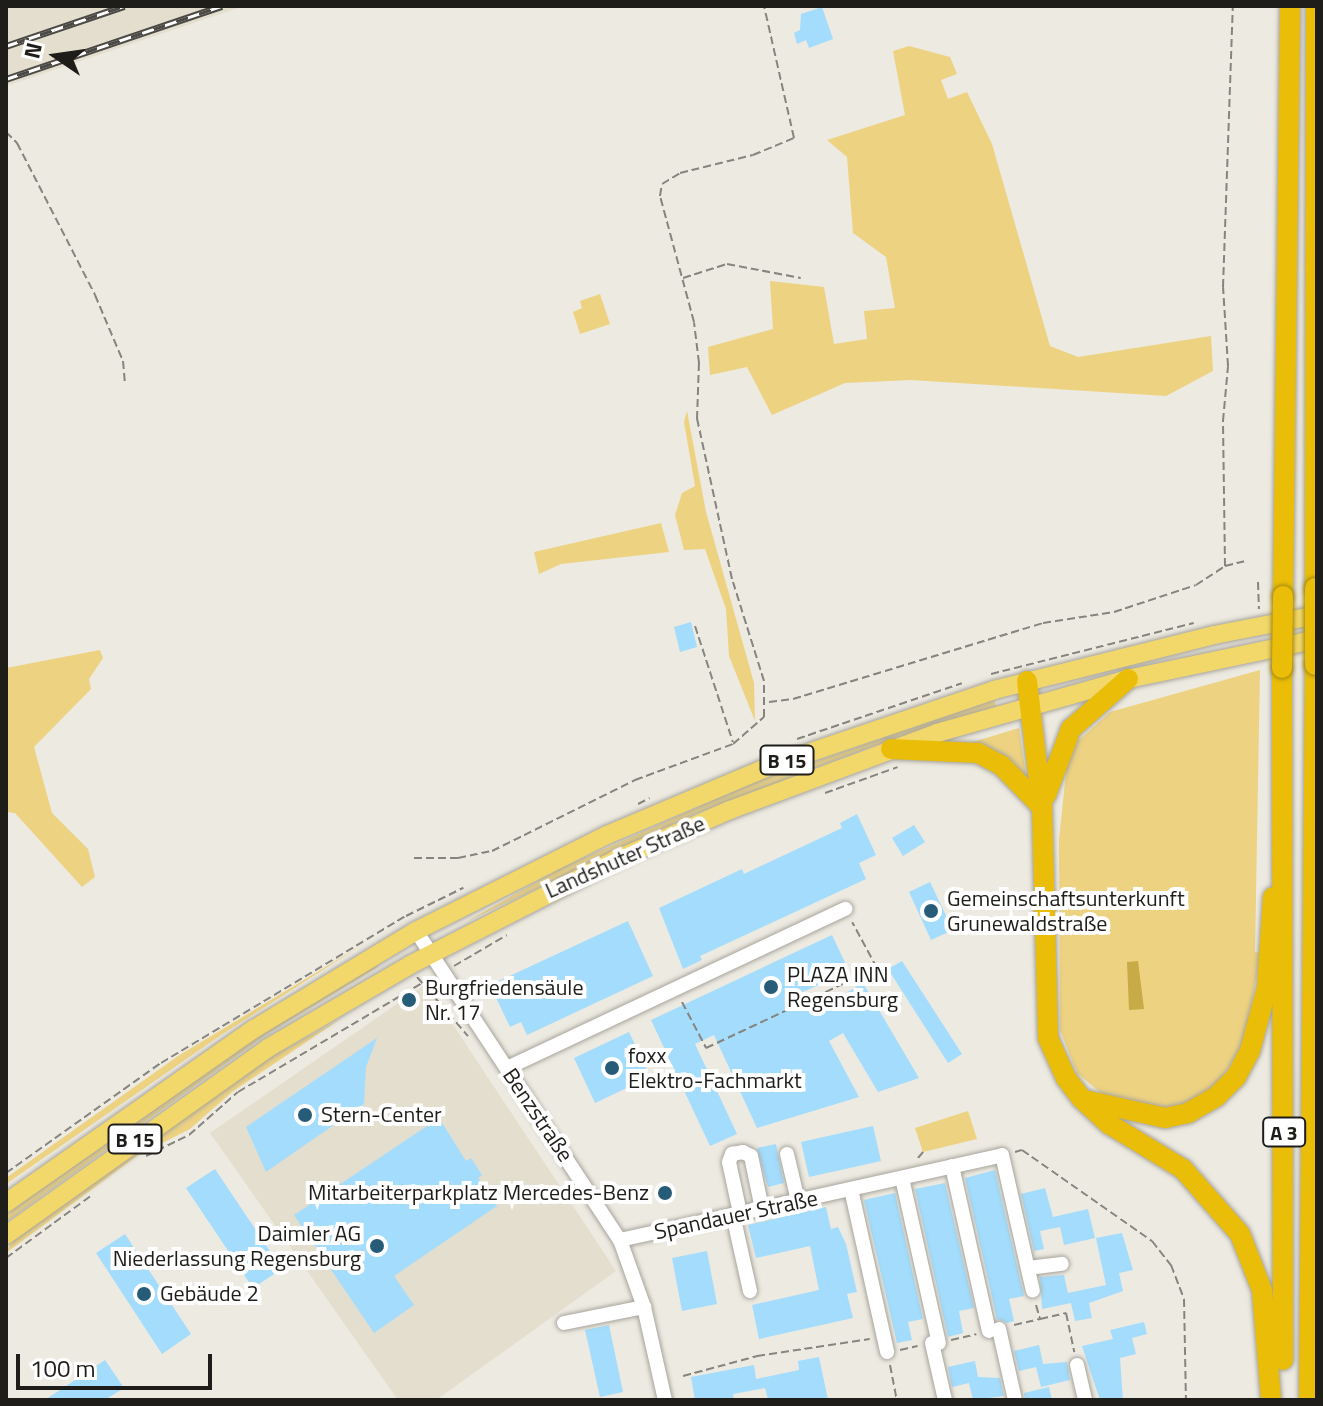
<!DOCTYPE html>
<meta charset="utf-8">
<style>
body{margin:0}
#map{position:relative;width:1323px;height:1406px;overflow:hidden;background:#edeae1;font-family:"Titillium Web",sans-serif}
div>[style]{position:absolute}
.built>*{inset:0;background:#e3dece}
.green>*{inset:0;background:#edd281}
.water>*{inset:0;background:#c8aa47}
.building>*{inset:0;background:#a3dcfc}
.path>*{height:2px;margin-top:-1px;transform-origin:0;background:repeating-linear-gradient(90deg,#86847e 0 8px,transparent 0 12px)}
.roads{filter:drop-shadow(0 0 2px #a7a49c) drop-shadow(0 0 2px #a7a49c)}
.minor>*{height:14px;margin:-7px;padding:0 7px;transform-origin:7px;border-radius:7px;background:#fff}
.major>*{height:18px;margin:-9px;padding:0 9px;transform-origin:9px;border-radius:9px;background:#f2d86b}
.highway>*{height:20px;margin:-10px;padding:0 10px;transform-origin:10px;border-radius:10px;background:#eabe08}
.rail>*{height:7px;margin-top:-3.5px;transform-origin:0;background:repeating-linear-gradient(90deg,#fff 0 12px,#4b4945 0 24px);box-sizing:border-box;border-block:2px solid #4b4945}
.bridges{filter:drop-shadow(0 0 2px #a3860e) drop-shadow(0 0 2px #a3860e)}
.highway-bridge>*{height:20px;margin:-10px;padding:0 10px;transform-origin:10px;border-radius:10px;background:#eabe08}
.dots>*{width:22px;height:22px;translate:-50% -50%;box-sizing:border-box;border:4px solid #fff;border-radius:50%}
span{translate:-50% -50%;white-space:nowrap;text-align:center;line-height:1.15;-webkit-text-stroke:8px #fff;paint-order:stroke}
.shield-label span{padding:2px 6px;background:#fff;border:2px solid;border-radius:6px;-webkit-text-stroke-width:0}
.shield-label{font-size:20px;color:#1e1d1a;font-weight:700}
.street-label{font-size:22px;color:#1e1d1a}
.poi-label{font-size:22px;color:#1e1d1a}
.left{translate:0 -50%;text-align:left}
.right{translate:-100% -50%;text-align:right}
.frame{position:absolute;inset:0;border:8px solid #1e1d1a;pointer-events:none}
.north{position:absolute;left:16px;top:16px;width:80px;height:80px;-webkit-text-stroke:6px #fff;paint-order:stroke;rotate:283deg;font-size:22px;font-weight:700;line-height:32px;text-align:center;color:#1e1d1a}
.north::after{content:'';display:block;margin:auto;width:28px;height:36px;background:#1e1d1a;clip-path:polygon(50% 0,100% 100%,50% 72%,0 100%)}
.scale{position:absolute;left:16px;top:1354px;width:196px;height:36px;box-sizing:border-box;border:4px solid #1e1d1a;border-top:0;padding-left:10px;font-size:24px;line-height:28px;white-space:nowrap;color:#1e1d1a;-webkit-text-stroke:6px #fff;paint-order:stroke}
</style>
<div id="map">
<div class="built">
<div style="clip-path:polygon(6px 6px,244px 6px,6px 86px)"></div>
<div style="clip-path:polygon(426px 984px,616px 1271px,436px 1400px,398px 1400px,210px 1133px)"></div>
</div>
<div class="green">
<div style="clip-path:polygon(909px 46px,950px 57px,957px 74px,941px 80px,948px 99px,967px 92px,992px 144px,1050px 346px,1078px 357px,1211px 336px,1213px 371px,1166px 396px,911px 380px,845px 383px,772px 415px,747px 367px,710px 375px,708px 347px,773px 329px,770px 281px,824px 287px,834px 344px,867px 339px,864px 311px,895px 308px,886px 257px,853px 233px,847px 157px,827px 140px,905px 115px,893px 51px)"></div>
<div style="clip-path:polygon(600px 294px,610px 324px,580px 334px,573px 312px,582px 308px,580px 301px)"></div>
<div style="clip-path:polygon(687px 411px,706px 512px,754px 683px,755px 721px,729px 656px,726px 609px,705px 549px,684px 550px,675px 515px,682px 493px,695px 486px,684px 422px)"></div>
<div style="clip-path:polygon(661px 523px,669px 552px,561px 564px,539px 574px,534px 552px)"></div>
<div style="clip-path:polygon(100px 650px,103px 658px,89px 679px,91px 689px,34px 747px,52px 813px,88px 849px,95px 877px,82px 887px,15px 813px,6px 812px,6px 668px)"></div>
<div style="clip-path:polygon(1260px 670px,1255px 952px,1261px 953px,1244px 1042px,1218px 1084px,1181px 1108px,1157px 1112px,1113px 1103px,1077px 1073px,1060px 1030px,1059px 840px,1067px 763px,1078px 741px,1110px 712px)"></div>
<div style="clip-path:polygon(994px 700px,996px 706px,873px 746px,694px 814px,464px 923px,561px 868px,755px 782px)"></div>
<div style="clip-path:polygon(1019px 728px,1026px 776px,970px 744px,973px 742px)"></div>
<div style="clip-path:polygon(365px 943px,221px 1035px,6px 1184px,6px 1178px,178px 1056px)"></div>
<div style="clip-path:polygon(376px 963px,378px 967px,267px 1034px,6px 1222px,6px 1215px,34px 1190px,242px 1046px)"></div>
<div style="clip-path:polygon(342px 1018px,232px 1092px,190px 1129px,137px 1156px,6px 1253px,16px 1232px,254px 1066px)"></div>
<div style="clip-path:polygon(968px 1111px,977px 1139px,923px 1152px,915px 1128px)"></div>
</div>
<div class="water">
<div style="clip-path:polygon(1138px 961px,1144px 1009px,1129px 1010px,1127px 962px)"></div>
</div>
<div class="building">
<div style="clip-path:polygon(822px 7px,833px 39px,809px 48px,806px 40px,797px 44px,794px 33px,800px 30px,801px 14px)"></div>
<div style="clip-path:polygon(691px 622px,697px 647px,680px 652px,674px 627px)"></div>
<div style="clip-path:polygon(857px 814px,876px 855px,859px 863px,866px 879px,700px 956px,702px 960px,683px 969px,659px 908px,742px 869px,744px 874px,842px 828px,840px 823px)"></div>
<div style="clip-path:polygon(914px 825px,925px 842px,903px 856px,892px 838px)"></div>
<div style="clip-path:polygon(930px 882px,953px 930px,931px 940px,909px 892px)"></div>
<div style="clip-path:polygon(628px 921px,653px 976px,527px 1035px,521px 1022px,510px 1027px,490px 985px)"></div>
<div style="clip-path:polygon(832px 935px,849px 971px,803px 992px,814px 1012px,863px 983px,919px 1078px,878px 1092px,843px 1033px,829px 1041px,859px 1097px,757px 1128px,714px 1035px,695px 1044px,737px 1134px,710px 1146px,651px 1020px)"></div>
<div style="clip-path:polygon(902px 961px,962px 1054px,948px 1063px,888px 969px)"></div>
<div style="clip-path:polygon(629px 1032px,650px 1077px,595px 1103px,574px 1058px)"></div>
<div style="clip-path:polygon(377px 1038px,366px 1067px,364px 1104px,266px 1172px,246px 1127px)"></div>
<div style="clip-path:polygon(439px 1118px,466px 1161px,471px 1158px,482px 1175px,478px 1178px,497px 1206px,394px 1276px,414px 1305px,374px 1333px,294px 1215px)"></div>
<div style="clip-path:polygon(873px 1126px,881px 1161px,809px 1177px,801px 1142px)"></div>
<div style="clip-path:polygon(776px 1144px,784px 1183px,768px 1187px,757px 1148px)"></div>
<div style="clip-path:polygon(215px 1169px,282px 1269px,253px 1288px,186px 1188px)"></div>
<div style="clip-path:polygon(995px 1170px,1024px 1296px,1009px 1299px,1014px 1321px,1007px 1323px,997px 1319px,965px 1178px)"></div>
<div style="clip-path:polygon(945px 1183px,974px 1308px,959px 1311px,963px 1333px,948px 1337px,915px 1189px)"></div>
<div style="clip-path:polygon(1045px 1188px,1053px 1217px,1088px 1209px,1095px 1238px,1064px 1245px,1060px 1227px,1040px 1231px,1044px 1249px,1034px 1251px,1021px 1194px)"></div>
<div style="clip-path:polygon(895px 1193px,923px 1319px,908px 1322px,912px 1340px,897px 1343px,864px 1200px)"></div>
<div style="clip-path:polygon(826px 1207px,831px 1229px,838px 1227px,846px 1244px,857px 1292px,847px 1294px,853px 1318px,759px 1339px,752px 1305px,819px 1290px,810px 1246px,756px 1258px,748px 1225px)"></div>
<div style="clip-path:polygon(1122px 1233px,1133px 1270px,1119px 1273px,1123px 1291px,1089px 1303px,1092px 1318px,1075px 1321px,1071px 1303px,1042px 1309px,1040px 1277px,1064px 1275px,1068px 1293px,1106px 1285px,1096px 1238px)"></div>
<div style="clip-path:polygon(125px 1234px,191px 1334px,162px 1354px,96px 1253px)"></div>
<div style="clip-path:polygon(707px 1251px,717px 1304px,682px 1311px,672px 1258px)"></div>
<div style="clip-path:polygon(1144px 1322px,1147px 1334px,1132px 1338px,1136px 1354px,1120px 1358px,1123px 1400px,1100px 1400px,1082px 1346px,1113px 1339px,1110px 1330px)"></div>
<div style="clip-path:polygon(609px 1325px,623px 1392px,600px 1397px,585px 1330px)"></div>
<div style="clip-path:polygon(1039px 1345px,1043px 1364px,1067px 1362px,1070px 1380px,1041px 1387px,1036px 1367px,1019px 1371px,1014px 1351px)"></div>
<div style="clip-path:polygon(819px 1357px,828px 1400px,768px 1399px,765px 1388px,733px 1394px,734px 1400px,695px 1400px,691px 1377px,754px 1365px,756px 1379px,799px 1370px,798px 1361px)"></div>
<div style="clip-path:polygon(105px 1360px,124px 1388px,105px 1400px,45px 1400px)"></div>
<div style="clip-path:polygon(975px 1361px,978px 1377px,1000px 1378px,1004px 1396px,973px 1400px,969px 1383px,952px 1387px,948px 1367px)"></div>
<div style="clip-path:polygon(1049px 1387px,1052px 1400px,1025px 1400px,1024px 1393px)"></div>
</div>
<div class="path">
<div style="left:6px;top:132px;width:16px;rotate:45deg"></div>
<div style="left:17px;top:143px;width:171px;rotate:62.8deg"></div>
<div style="left:95px;top:295px;width:72px;rotate:67deg"></div>
<div style="left:123px;top:361px;width:23px;rotate:85deg"></div>
<div style="left:683px;top:278px;width:46px;rotate:-17.7deg"></div>
<div style="left:727px;top:264px;width:75px;rotate:10.7deg"></div>
<div style="left:1225px;top:566px;width:145px;rotate:-90.8deg"></div>
<div style="left:1223px;top:421px;width:55px;rotate:-84.8deg"></div>
<div style="left:1228px;top:366px;width:79px;rotate:-93.6deg"></div>
<div style="left:1223px;top:287px;width:281px;rotate:-88deg"></div>
<div style="left:1258px;top:582px;width:27px;rotate:88deg"></div>
<div style="left:695px;top:626px;width:122px;rotate:71.9deg"></div>
<div style="left:991px;top:674px;width:209px;rotate:-14.1deg"></div>
<div style="left:769px;top:702px;width:24px;rotate:-7deg"></div>
<div style="left:793px;top:699px;width:261px;rotate:-16.9deg"></div>
<div style="left:1043px;top:623px;width:72px;rotate:-8.8deg"></div>
<div style="left:1114px;top:612px;width:86px;rotate:-18.2deg"></div>
<div style="left:1196px;top:585px;width:35px;rotate:-33deg"></div>
<div style="left:1225px;top:566px;width:21px;rotate:-14deg"></div>
<div style="left:797px;top:739px;width:174px;rotate:-18.7deg"></div>
<div style="left:825px;top:793px;width:77px;rotate:-19.6deg"></div>
<div style="left:638px;top:804px;width:13px;rotate:-27deg"></div>
<div style="left:414px;top:858px;width:44px"></div>
<div style="left:458px;top:858px;width:35px;rotate:-12deg"></div>
<div style="left:492px;top:851px;width:160px;rotate:-26.4deg"></div>
<div style="left:635px;top:780px;width:104px;rotate:-20.2deg"></div>
<div style="left:733px;top:744px;width:41px;rotate:-41.1deg"></div>
<div style="left:764px;top:717px;width:36px;rotate:-90deg"></div>
<div style="left:764px;top:681px;width:107px;rotate:-107.4deg"></div>
<div style="left:732px;top:579px;width:164px;rotate:-102.3deg"></div>
<div style="left:697px;top:419px;width:56px;rotate:-88deg"></div>
<div style="left:699px;top:363px;width:41px;rotate:-97deg"></div>
<div style="left:694px;top:322px;width:131px;rotate:-105.1deg"></div>
<div style="left:660px;top:196px;width:12px;rotate:-81deg"></div>
<div style="left:662px;top:184px;width:21px;rotate:-31deg"></div>
<div style="left:680px;top:173px;width:75px;rotate:-13.9deg"></div>
<div style="left:753px;top:155px;width:44px;rotate:-22.5deg"></div>
<div style="left:794px;top:138px;width:135px;rotate:-102.8deg"></div>
<div style="left:454px;top:966px;width:61px;rotate:-30.3deg"></div>
<div style="left:417px;top:977px;width:78px;rotate:49.2deg"></div>
<div style="left:682px;top:1002px;width:52px;rotate:62.4deg"></div>
<div style="left:706px;top:1048px;width:189px;rotate:-25.1deg"></div>
<div style="left:877px;top:968px;width:52px;rotate:-118.5deg"></div>
<div style="left:1015px;top:1152px;width:7px;rotate:-16deg"></div>
<div style="left:1022px;top:1150px;width:159px;rotate:35deg"></div>
<div style="left:1152px;top:1241px;width:31px;rotate:52deg"></div>
<div style="left:1171px;top:1265px;width:36px;rotate:69deg"></div>
<div style="left:1184px;top:1299px;width:101px;rotate:88.9deg"></div>
<div style="left:146px;top:1156px;width:48px;rotate:-26deg"></div>
<div style="left:189px;top:1135px;width:65px;rotate:-41.3deg"></div>
<div style="left:238px;top:1092px;width:224px;rotate:-30.6deg"></div>
<div style="left:918px;top:1158px;width:8px;rotate:-50deg"></div>
<div style="left:6px;top:1173px;width:190px;rotate:-35.4deg"></div>
<div style="left:161px;top:1063px;width:286px;rotate:-31deg"></div>
<div style="left:406px;top:916px;width:64px;rotate:-26.2deg"></div>
<div style="left:6px;top:1258px;width:107px;rotate:-36.2deg"></div>
<div style="left:1036px;top:1305px;width:15px;rotate:74deg"></div>
<div style="left:1040px;top:1319px;width:27px;rotate:-13deg"></div>
<div style="left:1066px;top:1313px;width:40px;rotate:78deg"></div>
<div style="left:1014px;top:1325px;width:27px;rotate:-13deg"></div>
<div style="left:951px;top:1340px;width:26px;rotate:-13deg"></div>
<div style="left:900px;top:1350px;width:18px;rotate:-13deg"></div>
<div style="left:890px;top:1365px;width:36px;rotate:79deg"></div>
<div style="left:683px;top:1376px;width:77px;rotate:-15.1deg"></div>
<div style="left:757px;top:1356px;width:114px;rotate:-8.6deg"></div>
</div>
<div class="roads">
<div class="minor">
<div style="left:416px;top:931px;width:370px;rotate:56.6deg"></div>
<div style="left:620px;top:1240px;width:71px;rotate:70.3deg"></div>
<div style="left:644px;top:1307px;width:95px;rotate:77.3deg"></div>
<div style="left:507px;top:1068px;width:374px;rotate:-25.2deg"></div>
<div style="left:787px;top:1154px;width:48px;rotate:76.8deg"></div>
<div style="left:952px;top:1166px;width:169px;rotate:77.4deg"></div>
<div style="left:902px;top:1178px;width:169px;rotate:77.4deg"></div>
<div style="left:851px;top:1189px;width:167px;rotate:77.5deg"></div>
<div style="left:740px;top:1213px;width:52px;rotate:-102.2deg"></div>
<div style="left:729px;top:1162px;width:9px;rotate:-69deg"></div>
<div style="left:732px;top:1154px;width:11px;rotate:-10deg"></div>
<div style="left:743px;top:1152px;width:9px;rotate:27deg"></div>
<div style="left:751px;top:1156px;width:54px;rotate:78.3deg"></div>
<div style="left:733px;top:1215px;width:78px;rotate:77.4deg"></div>
<div style="left:620px;top:1240px;width:391px;rotate:-12.5deg"></div>
<div style="left:1002px;top:1155px;width:139px;rotate:77.2deg"></div>
<div style="left:1028px;top:1268px;width:34px;rotate:-7deg"></div>
<div style="left:564px;top:1323px;width:82px;rotate:-11.3deg"></div>
<div style="left:999px;top:1329px;width:73px;rotate:77.3deg"></div>
<div style="left:932px;top:1343px;width:58px;rotate:77.2deg"></div>
<div style="left:1077px;top:1365px;width:36px;rotate:77deg"></div>
</div>
<div class="major">
<div style="left:6px;top:1203px;width:303px;rotate:-35.1deg"></div>
<div style="left:254px;top:1029px;width:189px;rotate:-31.2deg"></div>
<div style="left:416px;top:931px;width:214px;rotate:-26.7deg"></div>
<div style="left:607px;top:835px;width:177px;rotate:-22.9deg"></div>
<div style="left:770px;top:766px;width:237px;rotate:-18.7deg"></div>
<div style="left:994px;top:690px;width:227px;rotate:-14deg"></div>
<div style="left:1214px;top:635px;width:105px;rotate:-11deg"></div>
<div style="left:6px;top:1235px;width:322px;rotate:-35.5deg"></div>
<div style="left:268px;top:1048px;width:164px;rotate:-30.3deg"></div>
<div style="left:410px;top:965px;width:230px;rotate:-27.1deg"></div>
<div style="left:615px;top:860px;width:125px;rotate:-23.5deg"></div>
<div style="left:730px;top:810px;width:221px;rotate:-20.4deg"></div>
<div style="left:937px;top:733px;width:198px;rotate:-15.8deg"></div>
<div style="left:1128px;top:679px;width:193px;rotate:-11.9deg"></div>
</div>
<div class="highway">
<div style="left:1315px;top:588px;width:582px;rotate:-89.9deg"></div>
<div style="left:1283px;top:596px;width:590px;rotate:-89.32deg"></div>
<div style="left:1282px;top:668px;width:692px;rotate:89.92deg"></div>
<div style="left:1027px;top:681px;width:127px;rotate:83.2deg"></div>
<div style="left:1042px;top:807px;width:231px;rotate:88.5deg"></div>
<div style="left:1048px;top:1038px;width:44px;rotate:65.8deg"></div>
<div style="left:1066px;top:1078px;width:26px;rotate:53deg"></div>
<div style="left:1082px;top:1099px;width:37px;rotate:43deg"></div>
<div style="left:1109px;top:1124px;width:87px;rotate:31.3deg"></div>
<div style="left:1183px;top:1169px;width:86px;rotate:48.8deg"></div>
<div style="left:1240px;top:1234px;width:60px;rotate:68.6deg"></div>
<div style="left:1262px;top:1290px;width:110px;rotate:85.3deg"></div>
<div style="left:891px;top:749px;width:87px;rotate:2.6deg"></div>
<div style="left:978px;top:753px;width:26px;rotate:28deg"></div>
<div style="left:1001px;top:765px;width:59px;rotate:45.7deg"></div>
<div style="left:1046px;top:795px;width:71px;rotate:-69.3deg"></div>
<div style="left:1071px;top:729px;width:76px;rotate:-41.3deg"></div>
<div style="left:1089px;top:1101px;width:78px;rotate:12.6deg"></div>
<div style="left:1165px;top:1118px;width:24px;rotate:-12deg"></div>
<div style="left:1188px;top:1113px;width:34px;rotate:-30deg"></div>
<div style="left:1217px;top:1096px;width:27px;rotate:-45deg"></div>
<div style="left:1236px;top:1077px;width:30px;rotate:-62deg"></div>
<div style="left:1250px;top:1051px;width:66px;rotate:-75.1deg"></div>
<div style="left:1267px;top:987px;width:90px;rotate:-86.2deg"></div>
<div style="left:1309px;top:1400px;width:735px;rotate:-89.53deg"></div>
</div>
</div>
<div class="rail">
<div style="left:6px;top:46px;width:125px;rotate:-18.7deg"></div>
<div style="left:6px;top:79px;width:228px;rotate:-18.7deg"></div>
</div>
<div class="bridges">
<div class="highway-bridge">
<div style="left:1315px;top:665px;width:77px;rotate:-90deg"></div>
<div style="left:1282px;top:668px;width:72px;rotate:-89.2deg"></div>
</div>
</div>
<div class="dots">
<div style="left:931px;top:911px;background:#265c77"></div>
<div style="left:771px;top:987px;background:#265c77"></div>
<div style="left:409px;top:1000px;background:#265c77"></div>
<div style="left:612px;top:1068px;background:#265c77"></div>
<div style="left:305px;top:1115px;background:#265c77"></div>
<div style="left:665px;top:1193px;background:#265c77"></div>
<div style="left:377px;top:1246px;background:#265c77"></div>
<div style="left:144px;top:1294px;background:#265c77"></div>
</div>
<div class="shield-label">
<span style="left:787px;top:760px">B 15</span>
<span style="left:1284px;top:1132px">A 3</span>
<span style="left:135px;top:1139px">B 15</span>
</div>
<div class="street-label">
<span style="left:625px;top:857px;rotate:-24deg">Landshuter Straße</span>
<span style="left:538px;top:1115px;rotate:56deg">Benzstraße</span>
<span style="left:736px;top:1215px;rotate:-12deg">Spandauer Straße</span>
</div>
<div class="poi-label">
<span class="left" style="left:947px;top:911px">Gemeinschaftsunterkunft<br>Grunewaldstraße</span>
<span class="left" style="left:787px;top:987px">PLAZA INN<br>Regensburg</span>
<span class="left" style="left:425px;top:1000px">Burgfriedensäule<br>Nr. 17</span>
<span class="left" style="left:628px;top:1068px">foxx<br>Elektro-Fachmarkt</span>
<span class="left" style="left:321px;top:1115px">Stern-Center</span>
<span class="right" style="left:649px;top:1193px">Mitarbeiterparkplatz Mercedes-Benz</span>
<span class="right" style="left:361px;top:1246px">Daimler AG<br>Niederlassung Regensburg</span>
<span class="left" style="left:160px;top:1294px">Gebäude 2</span>
</div>
<div class="frame"></div>
<div class="north">N</div>
<div class="scale">100 m</div>
</div>
